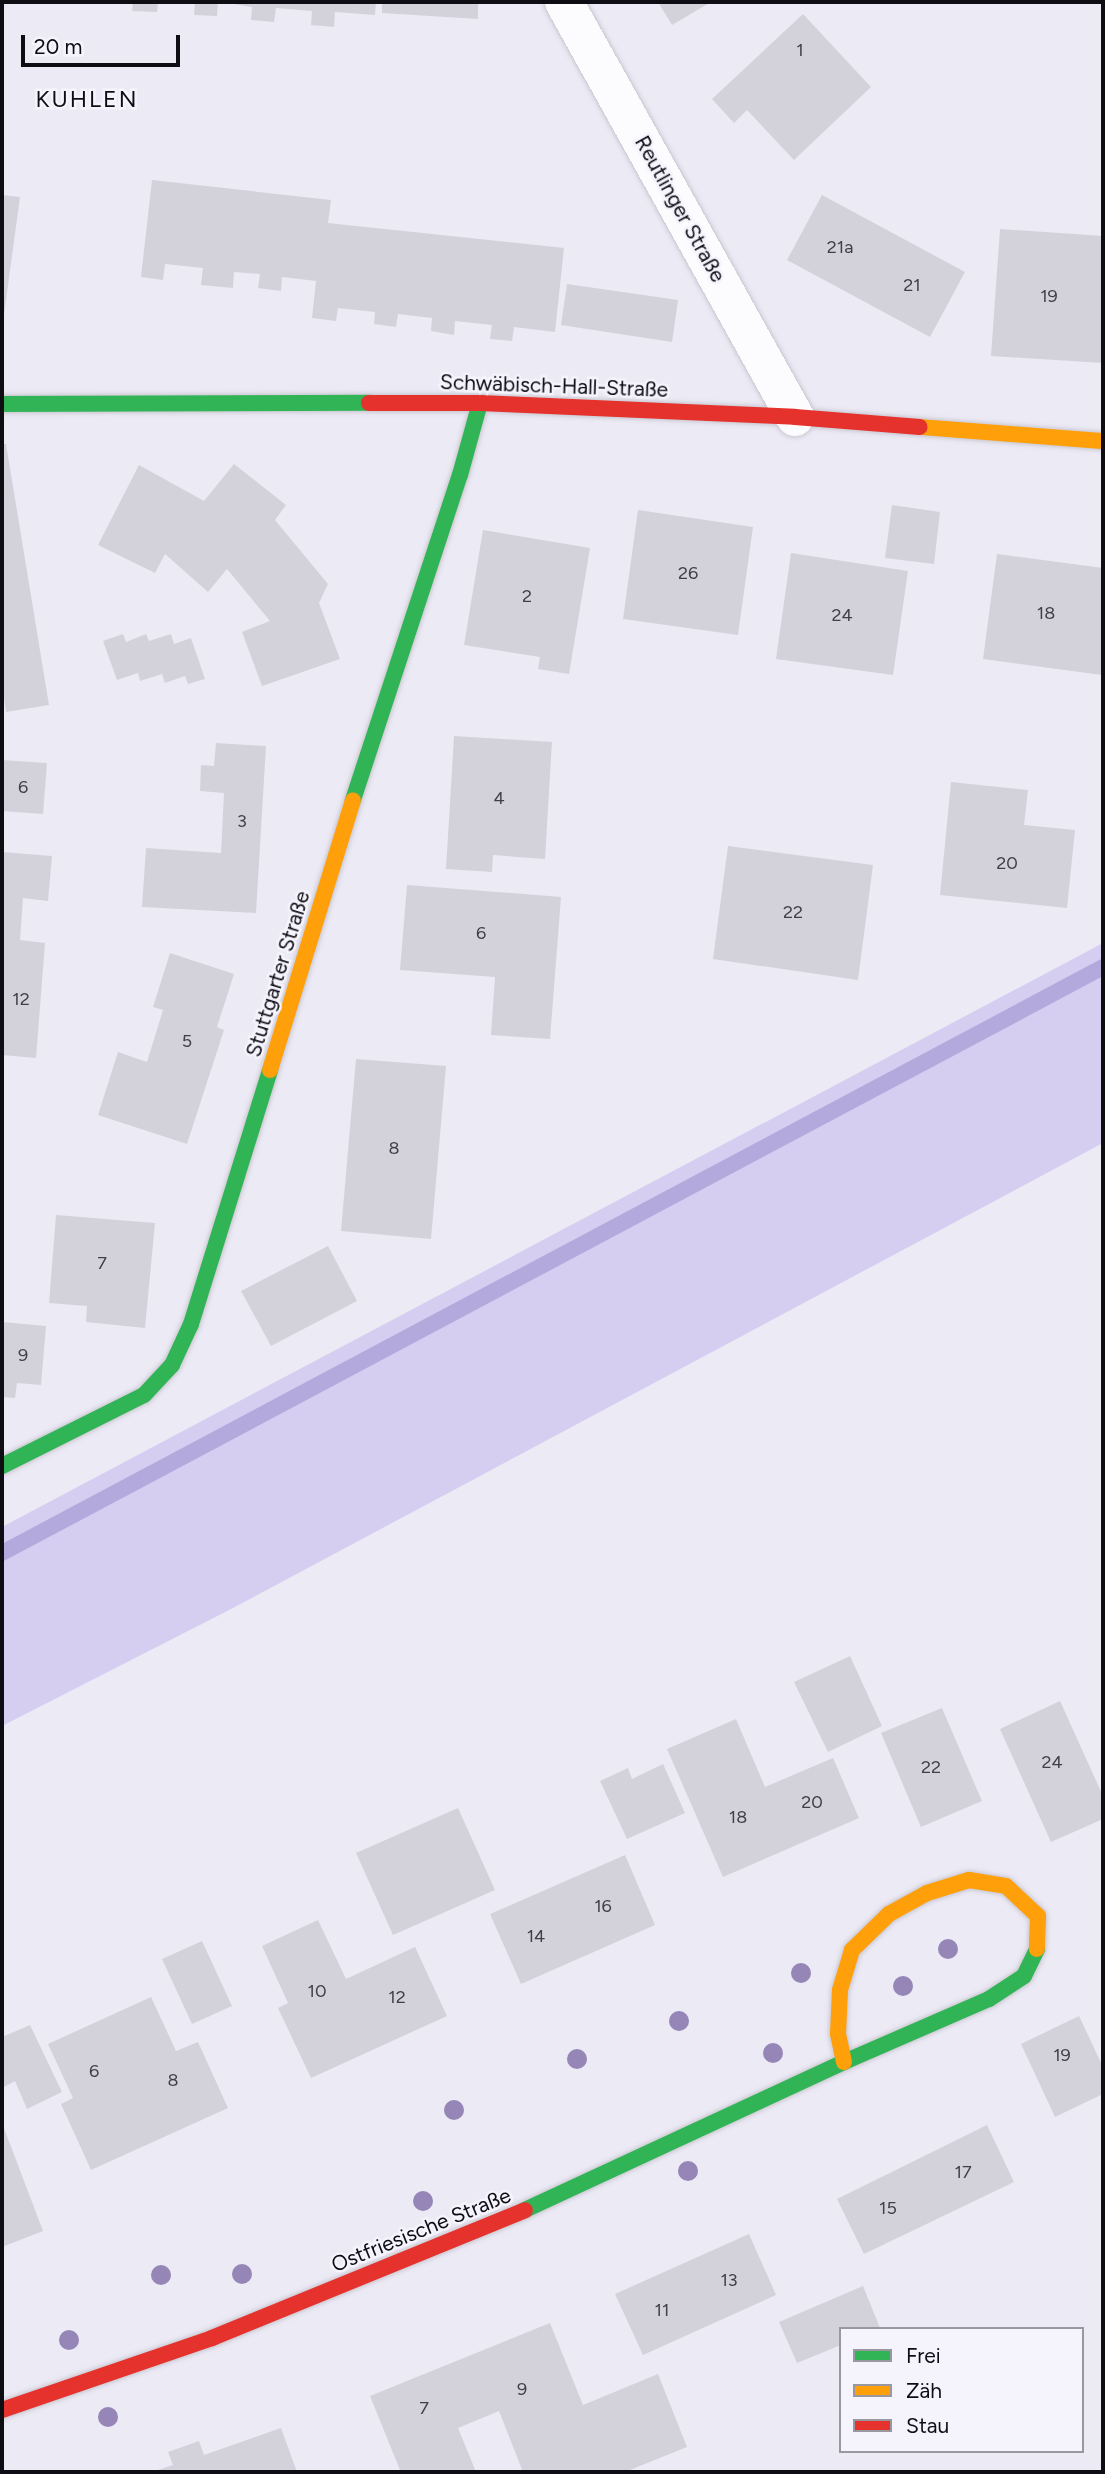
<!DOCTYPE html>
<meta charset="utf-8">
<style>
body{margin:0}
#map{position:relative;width:1105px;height:2474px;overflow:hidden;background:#eceaf5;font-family:Figtree,sans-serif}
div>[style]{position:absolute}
.green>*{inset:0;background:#d5cef1}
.stream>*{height:16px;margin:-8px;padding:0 8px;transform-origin:8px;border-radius:8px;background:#b4a9dc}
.building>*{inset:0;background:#d3d2db}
.roads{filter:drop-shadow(0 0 2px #c9c7d0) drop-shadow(0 0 2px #c9c7d0)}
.street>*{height:38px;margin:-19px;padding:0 19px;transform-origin:19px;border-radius:19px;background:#fcfcfe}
.fast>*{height:16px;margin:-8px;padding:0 8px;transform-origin:8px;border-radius:8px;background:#30b455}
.slow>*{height:16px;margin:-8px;padding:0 8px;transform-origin:8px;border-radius:8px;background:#ff9f0a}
.jam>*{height:16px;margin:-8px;padding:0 8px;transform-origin:8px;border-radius:8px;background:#e5322d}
.trees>*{width:20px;height:20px;margin:-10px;border-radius:50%;background:#9586b7}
span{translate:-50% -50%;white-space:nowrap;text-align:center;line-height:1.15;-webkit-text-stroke:5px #f5f4fd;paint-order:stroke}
.number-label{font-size:18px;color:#403e46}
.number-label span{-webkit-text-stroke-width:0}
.street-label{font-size:21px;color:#0f0d14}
.neighbourhood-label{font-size:23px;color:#0f0d14;letter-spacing:2px}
.frame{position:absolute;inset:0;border:4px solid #0f0d14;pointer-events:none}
.legend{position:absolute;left:839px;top:2327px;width:245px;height:126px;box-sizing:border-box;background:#f5f4fd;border:2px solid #9998a0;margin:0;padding:9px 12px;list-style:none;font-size:21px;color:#0f0d14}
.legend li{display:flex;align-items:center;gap:14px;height:35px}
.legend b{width:35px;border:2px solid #9998a0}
.scale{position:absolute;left:21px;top:35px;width:159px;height:32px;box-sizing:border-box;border:4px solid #0f0d14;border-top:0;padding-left:9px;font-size:21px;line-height:24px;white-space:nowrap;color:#0f0d14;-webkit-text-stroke:5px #f5f4fd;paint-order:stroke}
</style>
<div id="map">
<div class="green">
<div style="clip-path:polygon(1103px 943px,1103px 1143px,233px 1608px,2px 1726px,2px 1527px)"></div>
</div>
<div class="stream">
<div style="left:2px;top:1553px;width:1247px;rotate:-28.02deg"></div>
</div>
<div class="building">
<div style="clip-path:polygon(133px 2px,158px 2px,157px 12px,132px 11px)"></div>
<div style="clip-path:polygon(195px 2px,218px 2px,217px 16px,194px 15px)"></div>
<div style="clip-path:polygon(221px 2px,376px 2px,375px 15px,335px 12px,334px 27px,311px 25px,312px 11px,276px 8px,274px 22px,251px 20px,252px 7px)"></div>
<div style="clip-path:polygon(382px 2px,478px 2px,478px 19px,382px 13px)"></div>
<div style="clip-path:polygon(658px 2px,711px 2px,672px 25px)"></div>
<div style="clip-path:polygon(803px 14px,871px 87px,794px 160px,747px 110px,734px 123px,712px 99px)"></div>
<div style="clip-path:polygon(152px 180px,331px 200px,328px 223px,564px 248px,555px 332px,514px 327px,512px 341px,490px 339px,492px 325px,455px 321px,454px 335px,431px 331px,432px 318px,398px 314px,396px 327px,374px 324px,375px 312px,338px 308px,336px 321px,312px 318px,316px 281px,282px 277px,281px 291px,258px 288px,260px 274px,234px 272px,233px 288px,201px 285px,203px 268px,165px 264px,163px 280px,141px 277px)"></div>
<div style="clip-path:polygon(2px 195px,20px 197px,3px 322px,2px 322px)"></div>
<div style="clip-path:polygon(822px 195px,965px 272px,930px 337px,787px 260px)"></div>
<div style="clip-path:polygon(1000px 229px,1103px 236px,1103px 363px,991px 356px)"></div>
<div style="clip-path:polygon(567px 284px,678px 300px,672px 342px,561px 325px)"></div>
<div style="clip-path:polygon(2px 444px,6px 444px,49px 705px,6px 712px,2px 684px)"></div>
<div style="clip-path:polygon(234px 464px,286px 505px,275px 520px,328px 584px,319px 603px,340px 659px,262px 686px,242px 632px,270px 621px,227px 569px,208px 592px,165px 554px,155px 573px,98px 545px,139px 465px,204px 501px)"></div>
<div style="clip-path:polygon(892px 505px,940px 512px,934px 564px,885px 558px)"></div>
<div style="clip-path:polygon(638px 510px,753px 527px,738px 635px,623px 619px)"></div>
<div style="clip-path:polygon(483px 530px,590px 548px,569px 674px,538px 669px,540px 657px,464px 645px)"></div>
<div style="clip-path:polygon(791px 553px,908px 571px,893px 675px,776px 659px)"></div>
<div style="clip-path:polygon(997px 554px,1103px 568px,1102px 675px,983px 659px)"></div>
<div style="clip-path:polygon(123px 634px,126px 642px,146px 634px,149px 641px,171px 634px,174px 644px,191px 638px,205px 679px,188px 684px,185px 676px,165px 683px,162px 674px,140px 681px,138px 673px,117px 680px,103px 641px)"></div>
<div style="clip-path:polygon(454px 736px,552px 742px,545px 859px,493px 855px,492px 872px,446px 869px)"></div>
<div style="clip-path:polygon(216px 743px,266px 746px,256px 913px,142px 907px,146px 848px,221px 853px,224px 793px,200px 791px,201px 765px,214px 766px)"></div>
<div style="clip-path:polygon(2px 760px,47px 763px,43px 814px,2px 811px)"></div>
<div style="clip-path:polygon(951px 782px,1028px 790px,1024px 825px,1075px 830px,1067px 908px,940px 895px)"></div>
<div style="clip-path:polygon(728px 846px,873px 865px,858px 980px,713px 959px)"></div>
<div style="clip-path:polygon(2px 852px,52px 856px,48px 901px,23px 898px,20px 940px,45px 943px,36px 1058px,2px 1055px)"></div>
<div style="clip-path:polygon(407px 885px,561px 897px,550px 1039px,491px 1035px,495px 977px,400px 970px)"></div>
<div style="clip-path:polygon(170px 953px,234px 974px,217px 1027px,224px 1030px,187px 1144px,98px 1115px,118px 1052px,147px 1062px,163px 1010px,153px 1007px)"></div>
<div style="clip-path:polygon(356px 1059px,446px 1066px,431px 1239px,341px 1231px)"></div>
<div style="clip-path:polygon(56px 1215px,155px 1223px,145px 1328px,86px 1322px,87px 1306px,49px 1303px)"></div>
<div style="clip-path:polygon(328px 1246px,357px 1301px,271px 1346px,241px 1291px)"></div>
<div style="clip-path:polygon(2px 1322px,46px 1326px,41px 1385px,17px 1383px,15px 1398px,2px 1397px)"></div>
<div style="clip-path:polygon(850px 1656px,882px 1726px,828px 1752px,794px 1682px)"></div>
<div style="clip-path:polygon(1060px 1701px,1103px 1796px,1103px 1819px,1051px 1842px,1000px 1729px)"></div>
<div style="clip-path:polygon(942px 1708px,982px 1801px,921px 1827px,881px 1733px)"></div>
<div style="clip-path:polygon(736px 1719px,765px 1787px,833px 1758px,859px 1818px,723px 1877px,667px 1749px)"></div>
<div style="clip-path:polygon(663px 1764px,685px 1813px,627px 1839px,600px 1781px,628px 1768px,632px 1779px)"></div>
<div style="clip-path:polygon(458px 1808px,495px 1890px,393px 1935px,356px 1853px)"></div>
<div style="clip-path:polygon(625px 1855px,655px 1925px,521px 1984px,490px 1914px)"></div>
<div style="clip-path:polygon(318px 1920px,346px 1979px,415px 1947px,447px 2016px,311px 2078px,278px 2008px,288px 2003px,262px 1946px)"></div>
<div style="clip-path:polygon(202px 1941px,232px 2006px,192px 2024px,162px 1959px)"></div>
<div style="clip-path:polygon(151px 1997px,176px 2051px,198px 2042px,228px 2108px,91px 2170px,61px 2104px,73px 2098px,48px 2044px)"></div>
<div style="clip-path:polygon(1079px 2016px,1103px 2067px,1103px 2094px,1055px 2117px,1021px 2044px)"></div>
<div style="clip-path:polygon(30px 2025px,62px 2092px,27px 2109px,15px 2081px,2px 2088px,2px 2037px)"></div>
<div style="clip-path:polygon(2px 2123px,43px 2231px,2px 2247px)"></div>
<div style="clip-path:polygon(987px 2125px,1014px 2182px,864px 2254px,837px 2199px)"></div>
<div style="clip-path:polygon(749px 2234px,776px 2295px,643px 2355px,615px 2294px)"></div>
<div style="clip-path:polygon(863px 2286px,880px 2328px,841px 2329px,841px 2345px,797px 2363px,779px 2322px)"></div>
<div style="clip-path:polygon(550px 2323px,583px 2405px,658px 2374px,687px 2447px,625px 2472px,523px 2472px,499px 2411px,458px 2428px,476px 2472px,394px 2472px,400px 2470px,370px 2396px)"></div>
<div style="clip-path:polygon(281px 2428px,297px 2472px,152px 2472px,173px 2465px,168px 2452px,199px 2441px,204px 2455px)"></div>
</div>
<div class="roads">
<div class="street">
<div style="left:564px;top:2px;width:475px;rotate:60.9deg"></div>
</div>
<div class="fast">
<div style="left:2px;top:404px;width:367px;rotate:-0.2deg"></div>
<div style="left:353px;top:800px;width:342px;rotate:-71.8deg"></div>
<div style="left:460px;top:475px;width:75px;rotate:-74.5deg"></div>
<div style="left:2px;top:1466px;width:159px;rotate:-26.6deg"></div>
<div style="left:144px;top:1395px;width:41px;rotate:-47deg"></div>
<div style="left:172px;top:1365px;width:45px;rotate:-65.1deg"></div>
<div style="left:191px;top:1324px;width:266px;rotate:-72.7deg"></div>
<div style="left:525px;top:2210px;width:352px;rotate:-24.9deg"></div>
<div style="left:844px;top:2062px;width:158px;rotate:-23.5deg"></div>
<div style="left:989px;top:1999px;width:42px;rotate:-33.3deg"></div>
<div style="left:1024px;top:1976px;width:30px;rotate:-64deg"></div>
</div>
<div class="slow">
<div style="left:920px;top:427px;width:184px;rotate:4.4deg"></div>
<div style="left:270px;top:1070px;width:282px;rotate:-72.9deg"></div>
<div style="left:844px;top:2062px;width:29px;rotate:-102deg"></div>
<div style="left:838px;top:2034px;width:44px;rotate:-87.4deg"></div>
<div style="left:840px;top:1990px;width:42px;rotate:-73.3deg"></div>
<div style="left:852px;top:1950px;width:52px;rotate:-44.2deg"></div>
<div style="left:889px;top:1914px;width:43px;rotate:-28.9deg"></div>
<div style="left:927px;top:1893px;width:44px;rotate:-17.2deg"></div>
<div style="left:969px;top:1880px;width:37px;rotate:9deg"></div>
<div style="left:1006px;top:1886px;width:44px;rotate:43.2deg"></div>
<div style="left:1038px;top:1916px;width:33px;rotate:92deg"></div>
</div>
<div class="jam">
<div style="left:369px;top:403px;width:111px"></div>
<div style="left:480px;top:403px;width:315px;rotate:2.5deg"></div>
<div style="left:795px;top:417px;width:125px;rotate:4.6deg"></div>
<div style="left:2px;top:2410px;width:222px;rotate:-18.9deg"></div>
<div style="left:212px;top:2338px;width:338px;rotate:-22.2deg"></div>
</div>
</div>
<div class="trees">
<div style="left:948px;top:1949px"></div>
<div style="left:801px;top:1973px"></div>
<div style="left:903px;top:1986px"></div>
<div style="left:679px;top:2021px"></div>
<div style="left:773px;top:2053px"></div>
<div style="left:577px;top:2059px"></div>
<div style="left:454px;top:2110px"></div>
<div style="left:688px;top:2171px"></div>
<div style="left:423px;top:2201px"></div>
<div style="left:242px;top:2274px"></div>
<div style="left:161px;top:2275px"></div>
<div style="left:69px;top:2340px"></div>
<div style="left:108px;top:2417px"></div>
</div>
<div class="number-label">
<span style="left:800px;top:50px">1</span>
<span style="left:840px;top:247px">21a</span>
<span style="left:912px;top:285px">21</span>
<span style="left:1049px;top:296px">19</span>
<span style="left:688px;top:573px">26</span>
<span style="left:527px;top:596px">2</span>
<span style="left:1046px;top:613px">18</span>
<span style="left:842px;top:615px">24</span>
<span style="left:23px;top:787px">6</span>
<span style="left:499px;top:798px">4</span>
<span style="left:242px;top:821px">3</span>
<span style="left:1007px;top:863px">20</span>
<span style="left:793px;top:912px">22</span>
<span style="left:481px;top:933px">6</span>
<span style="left:21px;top:999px">12</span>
<span style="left:187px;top:1041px">5</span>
<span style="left:394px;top:1148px">8</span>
<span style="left:102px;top:1263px">7</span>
<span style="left:23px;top:1355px">9</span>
<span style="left:1052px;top:1762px">24</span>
<span style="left:931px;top:1767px">22</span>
<span style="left:812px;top:1802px">20</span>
<span style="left:738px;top:1817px">18</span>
<span style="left:603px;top:1906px">16</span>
<span style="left:536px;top:1936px">14</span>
<span style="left:317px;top:1991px">10</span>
<span style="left:397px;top:1997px">12</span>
<span style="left:1062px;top:2055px">19</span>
<span style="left:94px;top:2071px">6</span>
<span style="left:173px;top:2080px">8</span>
<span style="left:963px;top:2172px">17</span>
<span style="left:888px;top:2208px">15</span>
<span style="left:729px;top:2280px">13</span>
<span style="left:662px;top:2310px">11</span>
<span style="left:522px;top:2389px">9</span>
<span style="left:424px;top:2408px">7</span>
</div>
<div class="street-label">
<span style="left:680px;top:209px;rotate:61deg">Reutlinger Straße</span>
<span style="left:554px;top:386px;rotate:2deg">Schwäbisch-Hall-Straße</span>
<span style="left:278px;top:974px;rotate:-73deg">Stuttgarter Straße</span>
<span style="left:421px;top:2230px;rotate:-22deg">Ostfriesische Straße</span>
</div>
<div class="neighbourhood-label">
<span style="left:87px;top:99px">KUHLEN</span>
</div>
<div class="frame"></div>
<ul class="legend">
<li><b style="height:9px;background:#30b455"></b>Frei</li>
<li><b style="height:9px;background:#ff9f0a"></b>Zäh</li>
<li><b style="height:9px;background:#e5322d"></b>Stau</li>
</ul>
<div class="scale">20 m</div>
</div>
